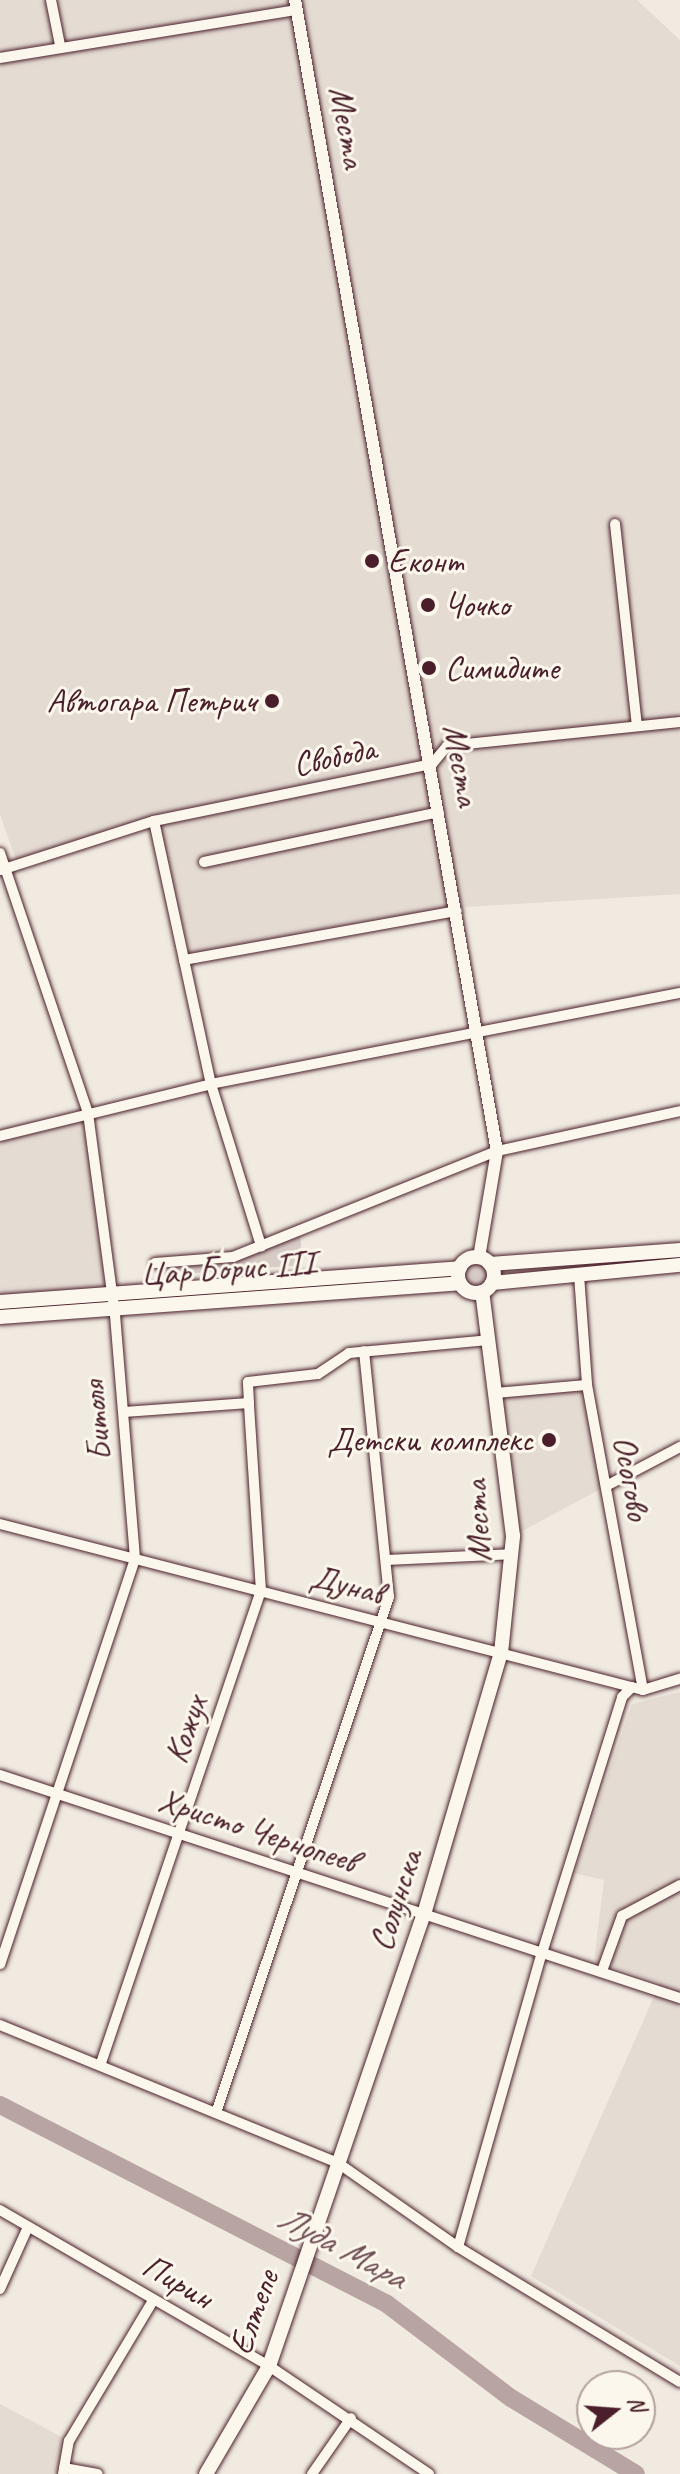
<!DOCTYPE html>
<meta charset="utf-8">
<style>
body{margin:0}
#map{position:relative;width:680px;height:2474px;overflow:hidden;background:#f0eae0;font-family:Caveat,sans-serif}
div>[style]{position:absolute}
.built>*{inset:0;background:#e4dbd2}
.green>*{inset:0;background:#d8ccc6}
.round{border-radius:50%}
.river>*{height:18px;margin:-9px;padding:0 9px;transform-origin:9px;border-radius:9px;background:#b8a4a2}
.roads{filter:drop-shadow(0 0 2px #4a1f2b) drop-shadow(0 0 2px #4a1f2b)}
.minor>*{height:10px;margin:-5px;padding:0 5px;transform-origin:5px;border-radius:5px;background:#fbf7ec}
.tertiary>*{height:12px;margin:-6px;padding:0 6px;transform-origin:6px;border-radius:6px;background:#fbf7ec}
.secondary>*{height:14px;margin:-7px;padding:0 7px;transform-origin:7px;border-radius:7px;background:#fbf7ec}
.secondary>.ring{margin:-7px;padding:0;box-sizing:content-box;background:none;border:14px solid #fbf7ec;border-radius:50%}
.dots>*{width:22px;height:22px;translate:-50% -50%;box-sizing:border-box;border:4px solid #fbf7ec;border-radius:50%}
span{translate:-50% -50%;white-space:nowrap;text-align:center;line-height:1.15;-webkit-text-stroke:6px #fbf7ec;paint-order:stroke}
.street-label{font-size:34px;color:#4a1f2b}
.poi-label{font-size:34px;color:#4a1f2b}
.left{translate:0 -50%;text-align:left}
.right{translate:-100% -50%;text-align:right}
.water-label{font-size:36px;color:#704e55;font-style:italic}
.north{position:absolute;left:576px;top:2370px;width:80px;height:80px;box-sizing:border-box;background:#fbf7ec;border:2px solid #b4a19f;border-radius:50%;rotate:73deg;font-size:22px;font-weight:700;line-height:32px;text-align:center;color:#4a1f2b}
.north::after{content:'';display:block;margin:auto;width:28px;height:36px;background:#4a1f2b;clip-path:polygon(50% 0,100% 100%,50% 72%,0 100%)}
</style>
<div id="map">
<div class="built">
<div style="clip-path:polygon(0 0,637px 0,680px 40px,680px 894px,465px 907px,190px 955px,158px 817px,16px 860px,0 814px)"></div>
<div style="clip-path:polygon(88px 1113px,113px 1294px,0 1302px,0 1136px)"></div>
<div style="clip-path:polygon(587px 1385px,606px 1486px,513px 1536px,495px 1393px)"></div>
<div style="clip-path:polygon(680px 1692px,680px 2366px,531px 2276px,660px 1983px,594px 1961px,604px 1880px,574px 1873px,632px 1704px)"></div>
<div style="clip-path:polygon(0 2404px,69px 2441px,63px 2474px,0 2474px)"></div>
</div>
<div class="green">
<div style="clip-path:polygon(300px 1231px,302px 1265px,156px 1276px,155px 1263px,233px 1257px)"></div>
<div class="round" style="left:465px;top:1264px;width:22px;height:22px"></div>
</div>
<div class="river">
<div style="left:0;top:2105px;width:435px;rotate:27.2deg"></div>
<div style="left:387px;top:2304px;width:156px;rotate:37.2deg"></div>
<div style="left:511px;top:2398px;width:146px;rotate:31.3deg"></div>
</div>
<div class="roads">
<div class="minor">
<div style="left:51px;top:0;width:46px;rotate:78.7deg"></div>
<div style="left:0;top:58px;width:301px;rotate:-9.2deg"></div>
<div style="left:615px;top:524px;width:203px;rotate:83.8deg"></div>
<div style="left:154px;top:821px;width:269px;rotate:77.8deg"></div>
<div style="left:211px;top:1084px;width:170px;rotate:72.8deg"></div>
<div style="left:0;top:853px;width:274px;rotate:71.3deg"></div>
<div style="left:88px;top:1113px;width:204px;rotate:82.4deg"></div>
<div style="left:115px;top:1315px;width:245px;rotate:85.3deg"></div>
<div style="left:135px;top:1559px;width:427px;rotate:108.4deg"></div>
<div style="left:204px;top:862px;width:240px;rotate:-12deg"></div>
<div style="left:1px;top:870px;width:161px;rotate:-17.8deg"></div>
<div style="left:154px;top:821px;width:284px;rotate:-11.6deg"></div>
<div style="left:432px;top:764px;width:23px;rotate:-50deg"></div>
<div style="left:447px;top:746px;width:234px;rotate:-5.9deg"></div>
<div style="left:184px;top:960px;width:277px;rotate:-10.2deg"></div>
<div style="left:0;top:1136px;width:217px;rotate:-13.8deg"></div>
<div style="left:211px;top:1084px;width:478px;rotate:-11deg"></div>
<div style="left:155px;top:1263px;width:78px;rotate:-4.4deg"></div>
<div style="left:233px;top:1257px;width:284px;rotate:-21.9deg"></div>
<div style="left:497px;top:1151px;width:187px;rotate:-12.3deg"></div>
<div style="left:579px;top:1275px;width:110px;rotate:85.8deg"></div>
<div style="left:587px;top:1385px;width:310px;rotate:79.6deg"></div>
<div style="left:495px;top:1393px;width:92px;rotate:-5deg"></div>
<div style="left:124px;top:1412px;width:125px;rotate:-4.1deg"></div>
<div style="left:249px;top:1403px;width:21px;rotate:-93deg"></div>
<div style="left:248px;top:1382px;width:70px;rotate:-6.5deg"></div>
<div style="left:318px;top:1374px;width:37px;rotate:-34deg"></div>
<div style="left:349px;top:1353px;width:140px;rotate:-5.3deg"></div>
<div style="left:606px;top:1486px;width:84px;rotate:-27.8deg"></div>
<div style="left:0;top:1524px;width:664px;rotate:14.48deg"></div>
<div style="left:643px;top:1690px;width:39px;rotate:-17deg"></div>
<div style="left:386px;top:1560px;width:126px;rotate:-2.7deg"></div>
<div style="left:0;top:1775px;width:716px;rotate:18.16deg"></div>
<div style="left:602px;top:1971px;width:59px;rotate:-70deg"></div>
<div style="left:622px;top:1916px;width:66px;rotate:-28.1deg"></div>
<div style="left:0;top:2025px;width:365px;rotate:22.2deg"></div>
<div style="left:338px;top:2163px;width:146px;rotate:35deg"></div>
<div style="left:458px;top:2247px;width:260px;rotate:31.3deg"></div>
<div style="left:101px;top:2063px;width:498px;rotate:-71.3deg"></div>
<div style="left:261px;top:1591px;width:188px;rotate:-93.7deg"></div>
<div style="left:217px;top:2110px;width:541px;rotate:-71.46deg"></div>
<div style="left:389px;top:1597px;width:247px;rotate:-95.8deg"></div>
<div style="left:0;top:2210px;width:311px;rotate:30.1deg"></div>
<div style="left:269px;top:2366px;width:193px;rotate:34deg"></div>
<div style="left:458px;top:2247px;width:306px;rotate:-74.1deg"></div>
<div style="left:542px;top:1953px;width:268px;rotate:-72.6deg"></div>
<div style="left:622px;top:1697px;width:14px;rotate:-45deg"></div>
<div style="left:0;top:2289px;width:68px;rotate:-65.7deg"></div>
<div style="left:64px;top:2468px;width:34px;rotate:10deg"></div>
<div style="left:63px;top:2474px;width:34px;rotate:-80deg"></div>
<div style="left:69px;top:2441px;width:165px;rotate:-59.1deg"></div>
<div style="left:312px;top:2474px;width:68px;rotate:-55.1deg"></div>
</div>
<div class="tertiary">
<div style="left:295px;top:0;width:1169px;rotate:80.05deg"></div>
<div style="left:497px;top:1151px;width:108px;rotate:99.6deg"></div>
</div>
<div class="secondary">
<div class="ring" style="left:458px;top:1257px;width:22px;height:22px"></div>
<div style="left:490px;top:1264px;width:191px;rotate:-4.2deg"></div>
<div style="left:492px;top:1283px;width:189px;rotate:-5.5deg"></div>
<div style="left:0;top:1302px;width:461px;rotate:-4.2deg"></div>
<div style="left:0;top:1317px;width:461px;rotate:-4.2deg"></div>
<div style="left:206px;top:2474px;width:125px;rotate:-59.7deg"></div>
<div style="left:269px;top:2366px;width:478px;rotate:-71.1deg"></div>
<div style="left:424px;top:1914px;width:272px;rotate:-73.6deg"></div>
<div style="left:501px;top:1653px;width:118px;rotate:-84.1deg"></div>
<div style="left:513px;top:1536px;width:246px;rotate:-97.2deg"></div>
</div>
</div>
<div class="dots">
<div style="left:372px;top:561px;background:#4a1f2b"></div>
<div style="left:428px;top:605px;background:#4a1f2b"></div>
<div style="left:429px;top:668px;background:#4a1f2b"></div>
<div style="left:272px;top:701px;background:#4a1f2b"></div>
<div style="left:549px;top:1440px;background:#4a1f2b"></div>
</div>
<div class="street-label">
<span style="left:348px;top:127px;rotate:80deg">Места</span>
<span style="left:334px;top:756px;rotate:-12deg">Свобода</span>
<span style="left:462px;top:765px;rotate:80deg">Места</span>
<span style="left:228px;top:1268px;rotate:-4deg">Цар Борис III</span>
<span style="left:96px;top:1421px;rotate:-95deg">Битоля</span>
<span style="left:632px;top:1478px;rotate:80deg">Осогово</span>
<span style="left:477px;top:1521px;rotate:-93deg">Места</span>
<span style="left:347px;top:1584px;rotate:14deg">Дунав</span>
<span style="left:185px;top:1729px;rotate:-71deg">Кожух</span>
<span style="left:258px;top:1830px;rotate:18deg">Христо Чернопеев</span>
<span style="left:395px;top:1900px;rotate:-72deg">Солунска</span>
<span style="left:178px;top:2281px;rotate:30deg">Пирин</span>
<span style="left:253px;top:2312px;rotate:-70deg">Елтепе</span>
</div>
<div class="poi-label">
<span class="left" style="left:388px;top:561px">Еконт</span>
<span class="left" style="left:444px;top:605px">Чочко</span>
<span class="left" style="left:445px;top:668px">Симидите</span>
<span class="right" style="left:256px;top:701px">Автогара Петрич</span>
<span class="right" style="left:533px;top:1440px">Детски комплекс</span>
</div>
<div class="water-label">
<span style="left:342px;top:2247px;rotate:28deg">Луда Мара</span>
</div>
<div class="north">N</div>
</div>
